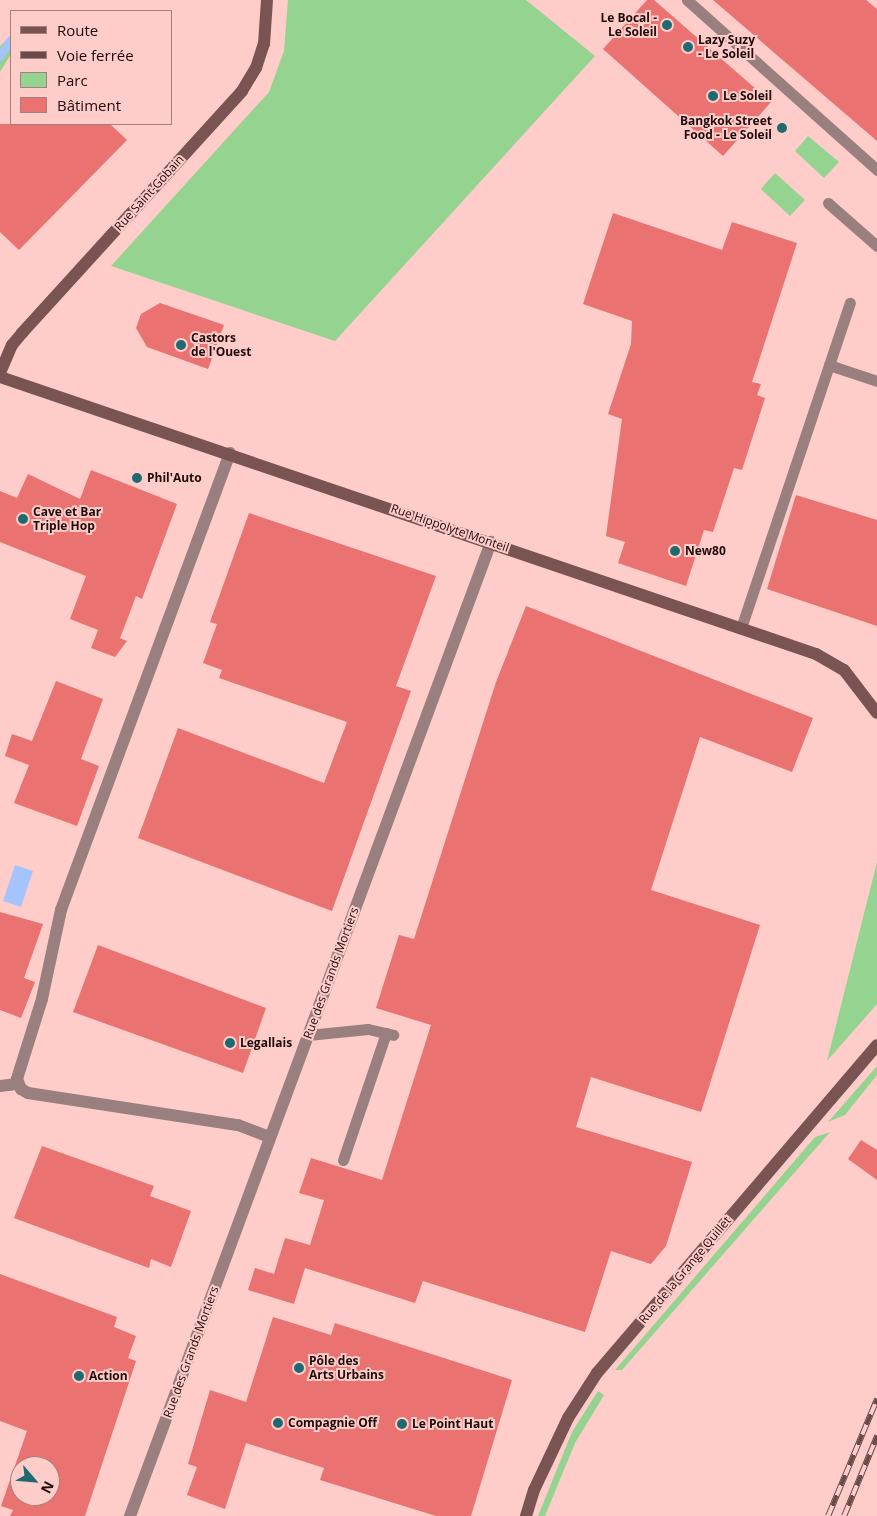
<!DOCTYPE html>
<meta charset="utf-8">
<style>
body{margin:0}
#map{position:relative;width:877px;height:1516px;overflow:hidden;background:#feccc9;font-family:"Open Sans",sans-serif}
div>[style]{position:absolute}
.green>*{inset:0;background:#95d390}
.water>*{inset:0;background:#a5c4fe}
.stream>*{height:8px;margin:-4px;padding:0 4px;transform-origin:4px;border-radius:4px;background:#a5c4fe}
.building>*{inset:0;background:#ea7270}
.lane>*{height:11px;margin:-5.5px;padding:0 5.5px;transform-origin:5.5px;border-radius:5.5px;background:#997f7e}
.street>*{height:12px;margin:-6px;padding:0 6px;transform-origin:6px;border-radius:6px;background:#997f7e}
.secondary>*{height:12px;margin:-6px;padding:0 6px;transform-origin:6px;border-radius:6px;background:#795452}
.rail>*{height:5.5px;margin-top:-2.75px;transform-origin:0;background:repeating-linear-gradient(90deg,#feccc9 0 11px,#694b4a 0 22px);box-sizing:border-box;border-block:1px solid #694b4a}
.dots>*{width:14px;height:14px;translate:-50% -50%;box-sizing:border-box;border:2px solid #feccc9;border-radius:50%}
span{translate:-50% -50%;white-space:nowrap;text-align:center;line-height:1.15;-webkit-text-stroke:4px #feccc9;paint-order:stroke}
.poi-label{font-size:12px;color:#1f0b0a;font-weight:700}
.right{translate:-100% -50%;text-align:right}
.left{translate:0 -50%;text-align:left}
.street-label{font-size:12px;color:#1f0b0a}
.legend{position:absolute;left:10px;top:10px;width:162px;height:115px;box-sizing:border-box;background:#feccc9;border:1px solid #a57f7d;margin:0;padding:6px 9px;list-style:none;font-size:15px;color:#1f0b0a}
.legend li{display:flex;align-items:center;gap:10px;height:25px}
.legend b{width:25px;border:1px solid #a57f7d}
.north{position:absolute;left:10px;top:1456px;width:50px;height:50px;box-sizing:border-box;background:#feccc9;border:1px solid #a57f7d;border-radius:50%;rotate:117deg;font-size:14px;font-weight:700;line-height:20px;text-align:center;color:#1f0b0a}
.north::after{content:'';display:block;margin:auto;width:18px;height:22px;background:#1e6a70;clip-path:polygon(50% 0,100% 100%,50% 72%,0 100%)}
</style>
<div id="map">
<div class="green">
<div style="clip-path:polygon(288px 0,526px 0,595px 56px,335px 341px,111px 266px,269px 92px,284px 51px)"></div>
<div style="clip-path:polygon(11px 36px,11px 54px,0 72px,0 46px)"></div>
<div style="clip-path:polygon(808px 136px,839px 162px,824px 178px,795px 151px)"></div>
<div style="clip-path:polygon(775px 173px,805px 200px,790px 216px,761px 189px)"></div>
<div style="clip-path:polygon(877px 862px,877px 1004px,827px 1061px)"></div>
<div style="clip-path:polygon(877px 1066px,877px 1075px,845px 1115px,828px 1122px)"></div>
<div style="clip-path:polygon(830px 1132px,622px 1370px,615px 1370px,815px 1137px)"></div>
<div style="clip-path:polygon(598px 1391px,604px 1395px,575px 1443px,545px 1516px,538px 1516px,572px 1432px)"></div>
</div>
<div class="water">
<div style="clip-path:polygon(15px 865px,33px 871px,21px 907px,3px 901px)"></div>
</div>
<div class="stream">
<div style="left:0;top:57px;width:20px;rotate:-57deg"></div>
</div>
<div class="building">
<div style="clip-path:polygon(647px 0,654px 0,771px 102px,723px 156px,603px 49px)"></div>
<div style="clip-path:polygon(713px 0,866px 0,877px 9px,877px 141px)"></div>
<div style="clip-path:polygon(0 124px,110px 124px,127px 140px,19px 250px,0 232px)"></div>
<div style="clip-path:polygon(613px 213px,722px 250px,732px 222px,797px 243px,752px 382px,761px 384px,757px 395px,765px 398px,742px 470px,734px 468px,713px 532px,704px 530px,686px 586px,618px 563px,625px 542px,606px 536px,622px 419px,608px 414px,631px 344px,632px 321px,583px 304px)"></div>
<div style="clip-path:polygon(160px 303px,224px 325px,208px 369px,147px 347px,136px 328px,141px 314px)"></div>
<div style="clip-path:polygon(91px 470px,177px 504px,142px 599px,136px 596px,127px 620px,120px 638px,127px 641px,115px 657px,91px 648px,98px 630px,70px 619px,86px 576px,0 542px,0 491px,17px 498px,28px 474px,80px 499px)"></div>
<div style="clip-path:polygon(796px 495px,877px 520px,877px 626px,767px 589px)"></div>
<div style="clip-path:polygon(249px 513px,436px 576px,396px 686px,411px 691px,332px 911px,138px 838px,178px 728px,324px 783px,347px 722px,219px 678px,222px 670px,203px 663px,217px 624px,210px 622px)"></div>
<div style="clip-path:polygon(526px 606px,813px 718px,792px 772px,700px 737px,651px 890px,760px 925px,701px 1112px,591px 1077px,576px 1127px,692px 1162px,666px 1246px,651px 1264px,611px 1251px,585px 1332px,423px 1281px,415px 1303px,305px 1268px,294px 1304px,248px 1290px,255px 1268px,274px 1274px,285px 1238px,310px 1245px,324px 1200px,299px 1193px,311px 1158px,382px 1180px,431px 1025px,376px 1008px,399px 935px,414px 939px,496px 682px)"></div>
<div style="clip-path:polygon(56px 681px,103px 699px,81px 759px,99px 766px,77px 826px,14px 803px,29px 765px,5px 756px,12px 734px,32px 741px)"></div>
<div style="clip-path:polygon(0 912px,43px 924px,24px 978px,35px 982px,21px 1018px,0 1010px)"></div>
<div style="clip-path:polygon(98px 945px,266px 1008px,243px 1073px,73px 1012px)"></div>
<div style="clip-path:polygon(861px 1140px,877px 1150px,877px 1180px,848px 1159px)"></div>
<div style="clip-path:polygon(42px 1146px,154px 1186px,150px 1196px,191px 1211px,171px 1267px,151px 1259px,149px 1268px,14px 1218px)"></div>
<div style="clip-path:polygon(evenodd,0 1274px,117px 1317px,114px 1327px,136px 1336px,128px 1358px,136px 1361px,85px 1516px,10px 1516px,13px 1510px,1px 1506px,27px 1431px,0 1421px,0 1274px,20px 1466px,50px 1466px,50px 1496px,20px 1496px,20px 1466px)"></div>
<div style="clip-path:polygon(273px 1317px,331px 1335px,335px 1323px,512px 1380px,471px 1516px,436px 1516px,320px 1480px,324px 1468px,246px 1443px,225px 1509px,187px 1495px,197px 1467px,188px 1464px,210px 1390px,246px 1402px)"></div>
</div>
<div class="lane">
<div style="left:687px;top:0;width:255px;rotate:41.8deg"></div>
<div style="left:828px;top:203px;width:65px;rotate:41.3deg"></div>
<div style="left:829px;top:365px;width:51px;rotate:18.4deg"></div>
<div style="left:741px;top:628px;width:343px;rotate:-71.5deg"></div>
<div style="left:308px;top:1035px;width:60px;rotate:-5.7deg"></div>
<div style="left:368px;top:1029px;width:26px;rotate:13deg"></div>
<div style="left:343px;top:1160px;width:134px;rotate:-71.3deg"></div>
</div>
<div class="street">
<div style="left:230px;top:453px;width:487px;rotate:110.3deg"></div>
<div style="left:61px;top:910px;width:91px;rotate:102.1deg"></div>
<div style="left:42px;top:999px;width:84px;rotate:107.4deg"></div>
<div style="left:17px;top:1079px;width:11px;rotate:68deg"></div>
<div style="left:21px;top:1089px;width:8px;rotate:30deg"></div>
<div style="left:28px;top:1093px;width:212px;rotate:8.7deg"></div>
<div style="left:238px;top:1125px;width:34px;rotate:21deg"></div>
<div style="left:0;top:1086px;width:17px;rotate:-7deg"></div>
<div style="left:130px;top:1516px;width:1039px;rotate:-69.66deg"></div>
</div>
<div class="secondary">
<div style="left:0;top:373px;width:30px;rotate:-67deg"></div>
<div style="left:12px;top:345px;width:16px;rotate:-50deg"></div>
<div style="left:22px;top:333px;width:327px;rotate:-47.7deg"></div>
<div style="left:242px;top:91px;width:27px;rotate:-59deg"></div>
<div style="left:256px;top:68px;width:25px;rotate:-72deg"></div>
<div style="left:264px;top:44px;width:44px;rotate:-86.1deg"></div>
<div style="left:0;top:377px;width:862px;rotate:18.75deg"></div>
<div style="left:816px;top:654px;width:32px;rotate:30deg"></div>
<div style="left:844px;top:670px;width:54px;rotate:52.5deg"></div>
<div style="left:526px;top:1516px;width:27px;rotate:-73deg"></div>
<div style="left:534px;top:1490px;width:80px;rotate:-64.7deg"></div>
<div style="left:568px;top:1418px;width:54px;rotate:-57.2deg"></div>
<div style="left:597px;top:1373px;width:431px;rotate:-49.5deg"></div>
</div>
<div class="rail">
<div style="left:828px;top:1516px;width:127px;rotate:-67.3deg"></div>
<div style="left:844px;top:1516px;width:87px;rotate:-67.6deg"></div>
</div>
<div class="dots">
<div style="left:667px;top:25px;background:#1e6a70"></div>
<div style="left:688px;top:47px;background:#1e6a70"></div>
<div style="left:713px;top:96px;background:#1e6a70"></div>
<div style="left:782px;top:128px;background:#1e6a70"></div>
<div style="left:181px;top:345px;background:#1e6a70"></div>
<div style="left:137px;top:478px;background:#1e6a70"></div>
<div style="left:23px;top:519px;background:#1e6a70"></div>
<div style="left:675px;top:551px;background:#1e6a70"></div>
<div style="left:230px;top:1043px;background:#1e6a70"></div>
<div style="left:299px;top:1368px;background:#1e6a70"></div>
<div style="left:79px;top:1376px;background:#1e6a70"></div>
<div style="left:278px;top:1423px;background:#1e6a70"></div>
<div style="left:402px;top:1424px;background:#1e6a70"></div>
</div>
<div class="poi-label">
<span class="right" style="left:657px;top:25px">Le Bocal -<br>Le Soleil</span>
<span class="left" style="left:698px;top:47px">Lazy Suzy<br>- Le Soleil</span>
<span class="left" style="left:723px;top:96px">Le Soleil</span>
<span class="right" style="left:772px;top:128px">Bangkok Street<br>Food - Le Soleil</span>
<span class="left" style="left:191px;top:345px">Castors<br>de l'Ouest</span>
<span class="left" style="left:147px;top:478px">Phil'Auto</span>
<span class="left" style="left:33px;top:519px">Cave et Bar<br>Triple Hop</span>
<span class="left" style="left:685px;top:551px">New80</span>
<span class="left" style="left:240px;top:1043px">Legallais</span>
<span class="left" style="left:309px;top:1368px">Pôle des<br>Arts Urbains</span>
<span class="left" style="left:89px;top:1376px">Action</span>
<span class="left" style="left:288px;top:1423px">Compagnie Off</span>
<span class="left" style="left:412px;top:1424px">Le Point Haut</span>
</div>
<div class="street-label">
<span style="left:149px;top:193px;rotate:-48deg">Rue Saint-Gobain</span>
<span style="left:450px;top:528px;rotate:19deg">Rue Hippolyte Monteil</span>
<span style="left:331px;top:973px;rotate:-70deg">Rue des Grands Mortiers</span>
<span style="left:685px;top:1270px;rotate:-50deg">Rue de la Grange Quillet</span>
<span style="left:191px;top:1352px;rotate:-70deg">Rue des Grands Mortiers</span>
</div>
<ul class="legend">
<li><b style="height:6px;background:#795452"></b>Route</li>
<li><b style="height:6px;background:#694b4a"></b>Voie ferrée</li>
<li><b style="height:14px;background:#95d390"></b>Parc</li>
<li><b style="height:14px;background:#ea7270"></b>Bâtiment</li>
</ul>
<div class="north">N</div>
</div>
